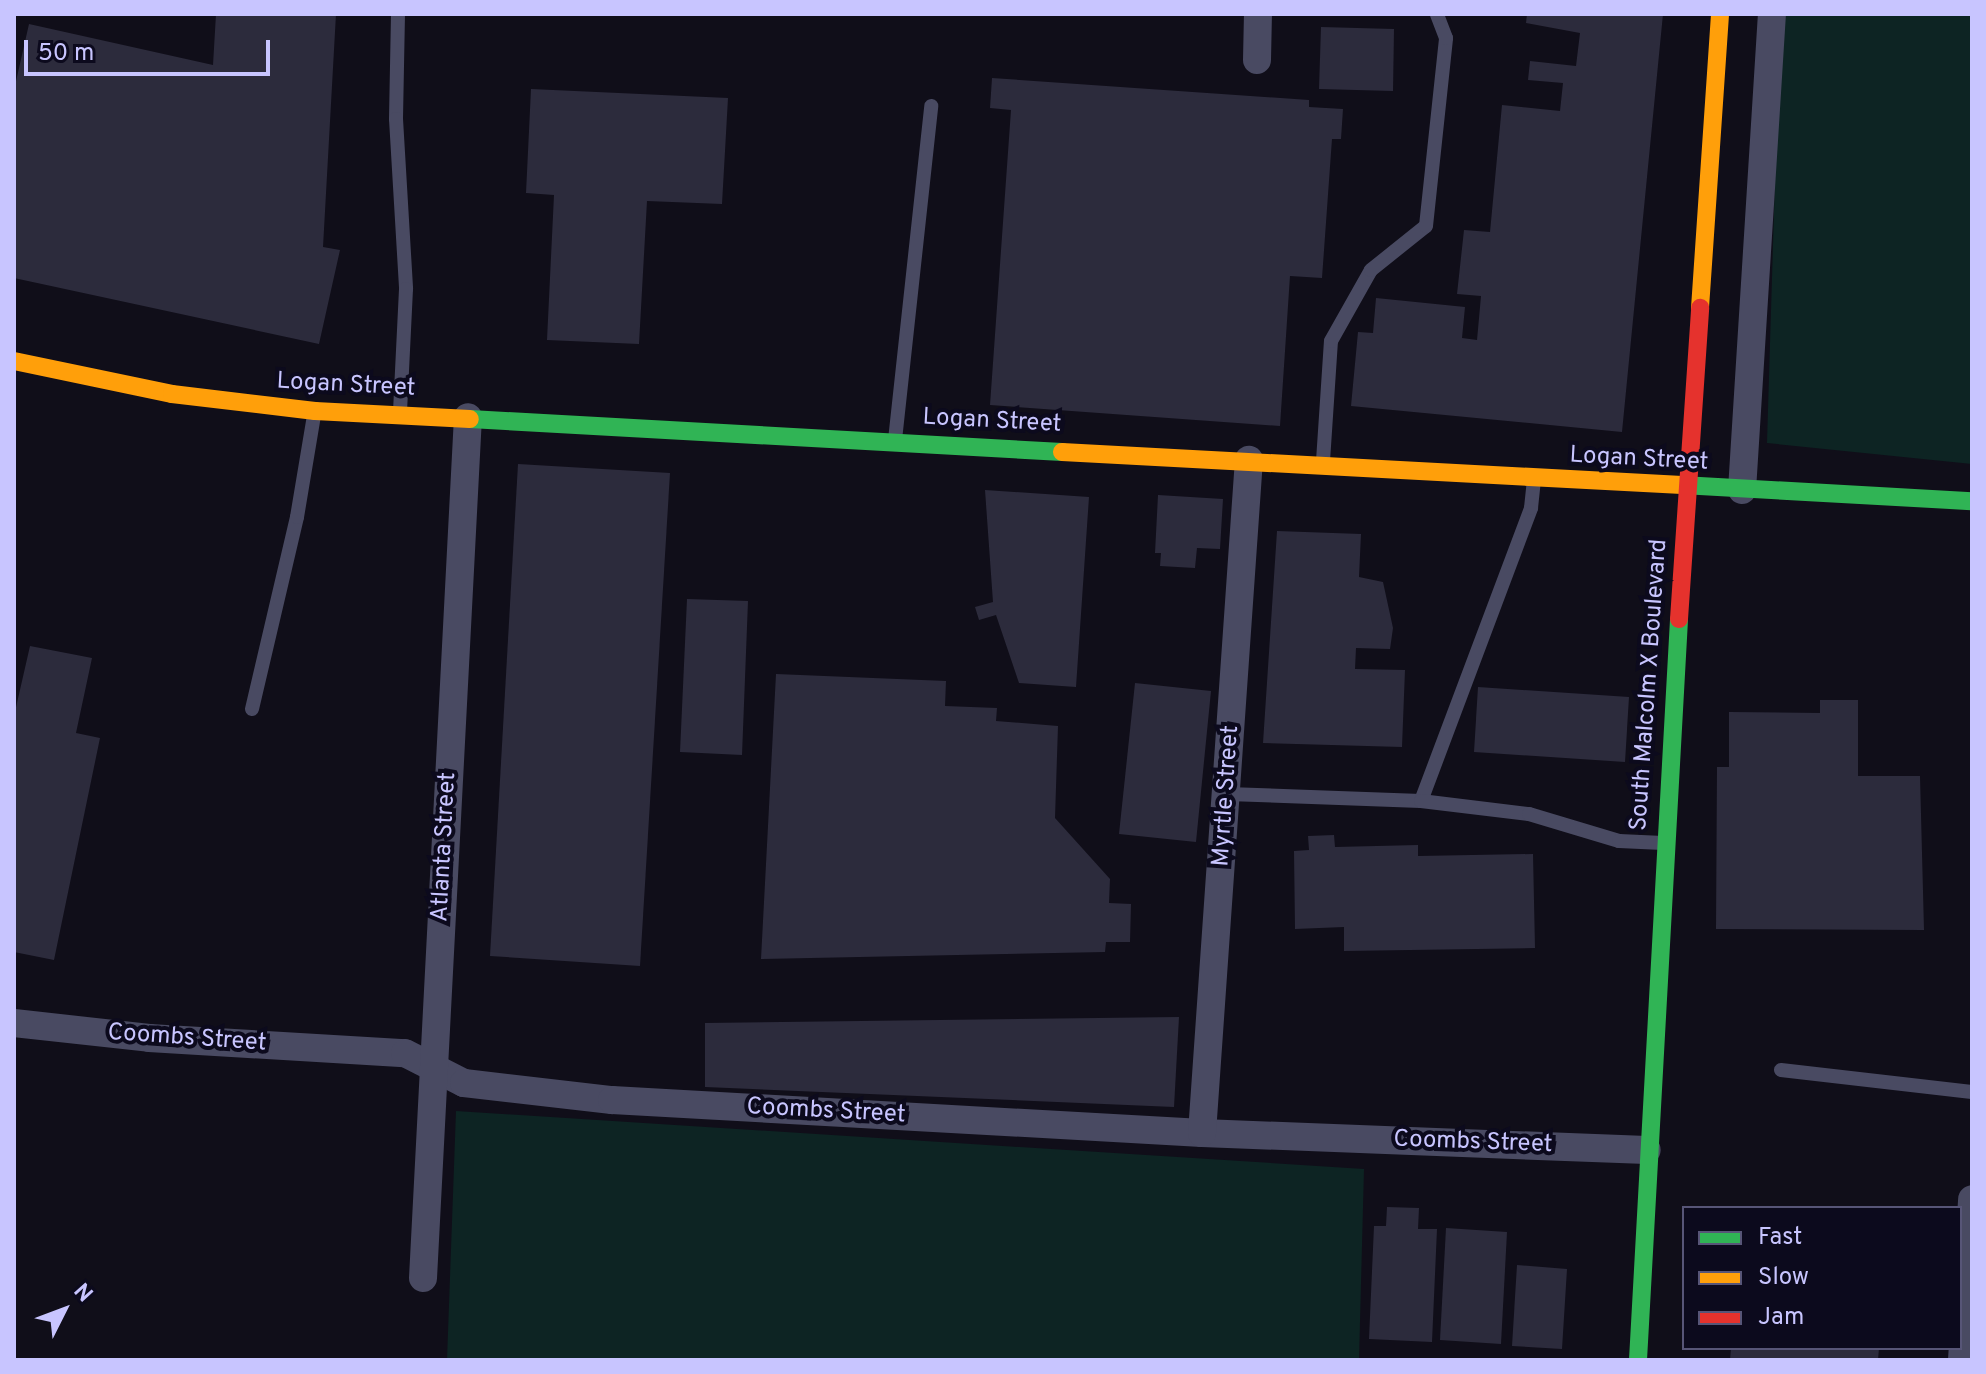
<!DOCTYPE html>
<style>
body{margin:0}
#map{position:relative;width:1986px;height:1374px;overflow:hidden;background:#100e19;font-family:Overpass,sans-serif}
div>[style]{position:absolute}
.green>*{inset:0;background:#0d2423}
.building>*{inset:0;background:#2c2b3c}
.lane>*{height:14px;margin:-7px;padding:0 7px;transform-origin:7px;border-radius:7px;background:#494a62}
.street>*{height:28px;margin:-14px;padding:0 14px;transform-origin:14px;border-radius:14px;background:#494a62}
.fast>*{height:18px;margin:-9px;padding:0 9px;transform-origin:9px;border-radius:9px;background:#30b455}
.slow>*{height:18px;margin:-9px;padding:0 9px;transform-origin:9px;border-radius:9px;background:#ff9f0a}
.jam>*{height:18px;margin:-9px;padding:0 9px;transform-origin:9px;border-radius:9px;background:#e5322d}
span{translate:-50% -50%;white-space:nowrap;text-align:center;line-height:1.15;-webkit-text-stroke:8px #0c0a1d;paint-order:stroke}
.street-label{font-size:24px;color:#c8c5ff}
.frame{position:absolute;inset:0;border:16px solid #c8c5ff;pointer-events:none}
.legend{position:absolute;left:1682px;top:1206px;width:280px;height:144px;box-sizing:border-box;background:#0c0a1d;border:2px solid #575577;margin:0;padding:10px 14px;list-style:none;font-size:24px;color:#c8c5ff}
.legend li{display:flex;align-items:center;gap:16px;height:40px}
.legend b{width:40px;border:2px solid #575577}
.north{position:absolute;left:24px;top:1270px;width:80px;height:80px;-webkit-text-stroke:6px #0c0a1d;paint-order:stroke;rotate:48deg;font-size:22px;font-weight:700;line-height:32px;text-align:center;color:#c8c5ff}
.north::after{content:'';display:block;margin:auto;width:28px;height:36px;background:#c8c5ff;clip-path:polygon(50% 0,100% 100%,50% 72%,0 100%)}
.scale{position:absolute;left:24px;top:40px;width:246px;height:36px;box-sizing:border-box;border:4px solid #c8c5ff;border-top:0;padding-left:10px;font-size:24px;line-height:28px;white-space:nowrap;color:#c8c5ff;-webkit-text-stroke:6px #0c0a1d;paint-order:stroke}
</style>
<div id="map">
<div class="green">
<div style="clip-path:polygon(1780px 14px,1972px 14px,1972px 464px,1767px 443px)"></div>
<div style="clip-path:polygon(456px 1111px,1364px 1169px,1359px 1360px,447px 1360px)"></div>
</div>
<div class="building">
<div style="clip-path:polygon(216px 14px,336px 14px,323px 247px,340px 250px,319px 344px,14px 278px,14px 90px,29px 24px,213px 65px)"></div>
<div style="clip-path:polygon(1527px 14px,1663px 14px,1622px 432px,1351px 406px,1358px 332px,1373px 333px,1376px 298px,1465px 307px,1462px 338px,1477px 340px,1481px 296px,1457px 294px,1464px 230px,1490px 232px,1502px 105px,1560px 111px,1563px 83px,1528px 80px,1530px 61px,1576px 66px,1580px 33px,1526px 23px)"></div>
<div style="clip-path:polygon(1321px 27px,1394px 29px,1393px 91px,1319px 89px)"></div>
<div style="clip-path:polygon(992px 78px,1309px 100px,1309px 107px,1343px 109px,1341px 139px,1332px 139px,1322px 278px,1290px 276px,1280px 426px,990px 405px,1011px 110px,990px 108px)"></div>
<div style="clip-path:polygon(531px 89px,728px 98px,722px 204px,647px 201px,639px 344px,547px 340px,554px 195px,526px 193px)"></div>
<div style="clip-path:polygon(518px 464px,670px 473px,640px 966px,490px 956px)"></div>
<div style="clip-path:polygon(985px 490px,1089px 497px,1076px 687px,1019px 683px,996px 615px,979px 620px,975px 607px,993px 602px)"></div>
<div style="clip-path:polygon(1158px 495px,1223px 499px,1220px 549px,1197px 548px,1195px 568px,1160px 566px,1161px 553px,1155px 553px)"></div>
<div style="clip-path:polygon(1277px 531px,1361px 534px,1359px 577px,1383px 582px,1393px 628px,1390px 649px,1356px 648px,1355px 669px,1405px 670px,1402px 747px,1263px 743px)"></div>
<div style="clip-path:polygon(687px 599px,748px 601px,742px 755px,680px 752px)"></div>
<div style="clip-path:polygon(30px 646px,92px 658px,76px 733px,100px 738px,54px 960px,14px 952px,14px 716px)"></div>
<div style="clip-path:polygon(776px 674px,946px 681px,945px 706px,997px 708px,996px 721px,1058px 726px,1055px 818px,1110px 879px,1109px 903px,1131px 904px,1130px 942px,1106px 942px,1105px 952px,761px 959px)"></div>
<div style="clip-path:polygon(1135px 683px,1211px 691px,1196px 842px,1119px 834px)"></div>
<div style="clip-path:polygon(1478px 687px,1629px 697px,1625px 762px,1474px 752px)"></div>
<div style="clip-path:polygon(1820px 700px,1858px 700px,1858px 776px,1920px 776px,1924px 930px,1716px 929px,1717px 767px,1729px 767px,1729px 712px,1820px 713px)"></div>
<div style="clip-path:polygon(1334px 835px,1335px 847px,1418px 845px,1418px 856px,1533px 854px,1535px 948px,1344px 951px,1344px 927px,1295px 929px,1294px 851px,1309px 850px,1308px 836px)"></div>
<div style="clip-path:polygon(1179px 1017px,1174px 1107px,705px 1087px,705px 1023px)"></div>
<div style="clip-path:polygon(1387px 1207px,1419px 1208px,1418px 1229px,1437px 1229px,1432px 1342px,1369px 1339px,1374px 1226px,1386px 1226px)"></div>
<div style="clip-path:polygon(1446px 1228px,1507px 1232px,1501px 1344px,1440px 1340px)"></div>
<div style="clip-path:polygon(1517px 1265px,1567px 1269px,1562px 1349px,1512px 1346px)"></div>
<div style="clip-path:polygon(1731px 1348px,1879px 1348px,1878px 1360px,1730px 1360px)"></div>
</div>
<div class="lane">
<div style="left:398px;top:14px;width:105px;rotate:91.1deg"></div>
<div style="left:396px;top:119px;width:170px;rotate:86.6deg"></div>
<div style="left:406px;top:289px;width:124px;rotate:92.8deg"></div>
<div style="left:895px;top:440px;width:336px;rotate:-83.8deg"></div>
<div style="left:1323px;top:461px;width:120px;rotate:-86.2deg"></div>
<div style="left:1331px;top:341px;width:81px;rotate:-60.6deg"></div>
<div style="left:1371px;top:270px;width:70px;rotate:-38.7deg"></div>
<div style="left:1426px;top:226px;width:189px;rotate:-83.9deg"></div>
<div style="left:1446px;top:38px;width:26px;rotate:-111deg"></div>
<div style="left:252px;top:709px;width:197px;rotate:-76.8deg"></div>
<div style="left:297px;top:517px;width:103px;rotate:-80.5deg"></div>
<div style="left:1228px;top:794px;width:193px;rotate:2.1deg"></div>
<div style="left:1421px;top:801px;width:313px;rotate:-69.4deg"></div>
<div style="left:1531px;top:508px;width:30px;rotate:-84deg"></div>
<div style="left:1421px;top:801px;width:109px;rotate:6.9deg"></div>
<div style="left:1529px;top:814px;width:94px;rotate:16.7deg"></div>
<div style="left:1619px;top:841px;width:44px;rotate:2.6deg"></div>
<div style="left:1781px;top:1070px;width:192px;rotate:6.6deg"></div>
</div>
<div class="street">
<div style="left:1257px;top:60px;width:46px;rotate:-88.8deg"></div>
<div style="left:1742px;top:490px;width:477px;rotate:-86.4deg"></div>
<div style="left:14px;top:1023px;width:136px;rotate:6.3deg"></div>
<div style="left:149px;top:1038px;width:256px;rotate:3.4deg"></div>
<div style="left:405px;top:1053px;width:66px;rotate:27deg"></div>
<div style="left:464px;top:1083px;width:149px;rotate:6.6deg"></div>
<div style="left:612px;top:1100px;width:591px;rotate:3.2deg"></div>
<div style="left:1202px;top:1133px;width:445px;rotate:2.2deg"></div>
<div style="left:1202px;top:1133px;width:675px;rotate:-86.01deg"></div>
<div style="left:423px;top:1278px;width:862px;rotate:-87.01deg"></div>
<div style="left:1962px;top:1360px;width:161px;rotate:-86.4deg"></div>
</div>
<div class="fast">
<div style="left:470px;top:419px;width:593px;rotate:3.19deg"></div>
<div style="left:1682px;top:485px;width:290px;rotate:3.2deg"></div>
<div style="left:1638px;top:1360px;width:742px;rotate:-86.83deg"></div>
</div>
<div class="slow">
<div style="left:1700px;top:308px;width:295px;rotate:-86.1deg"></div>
<div style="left:14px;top:361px;width:161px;rotate:11.8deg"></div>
<div style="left:172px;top:394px;width:144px;rotate:6.8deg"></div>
<div style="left:315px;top:411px;width:155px;rotate:3deg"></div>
<div style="left:1062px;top:452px;width:621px;rotate:3.05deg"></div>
</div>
<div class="jam">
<div style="left:1679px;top:619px;width:312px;rotate:-86.1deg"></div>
</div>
<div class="street-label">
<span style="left:346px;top:386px;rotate:3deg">Logan Street</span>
<span style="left:992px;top:422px;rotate:3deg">Logan Street</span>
<span style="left:1639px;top:460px;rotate:3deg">Logan Street</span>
<span style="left:1650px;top:685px;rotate:-86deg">South Malcolm X Boulevard</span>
<span style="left:1227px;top:796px;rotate:-86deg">Myrtle Street</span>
<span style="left:445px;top:847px;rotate:-87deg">Atlanta Street</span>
<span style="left:187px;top:1039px;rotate:4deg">Coombs Street</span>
<span style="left:826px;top:1112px;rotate:3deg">Coombs Street</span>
<span style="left:1473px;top:1143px;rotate:2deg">Coombs Street</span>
</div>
<div class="frame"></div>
<ul class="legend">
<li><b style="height:10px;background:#30b455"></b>Fast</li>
<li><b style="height:10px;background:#ff9f0a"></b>Slow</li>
<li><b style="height:10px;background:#e5322d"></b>Jam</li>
</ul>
<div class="north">N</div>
<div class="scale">50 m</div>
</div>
